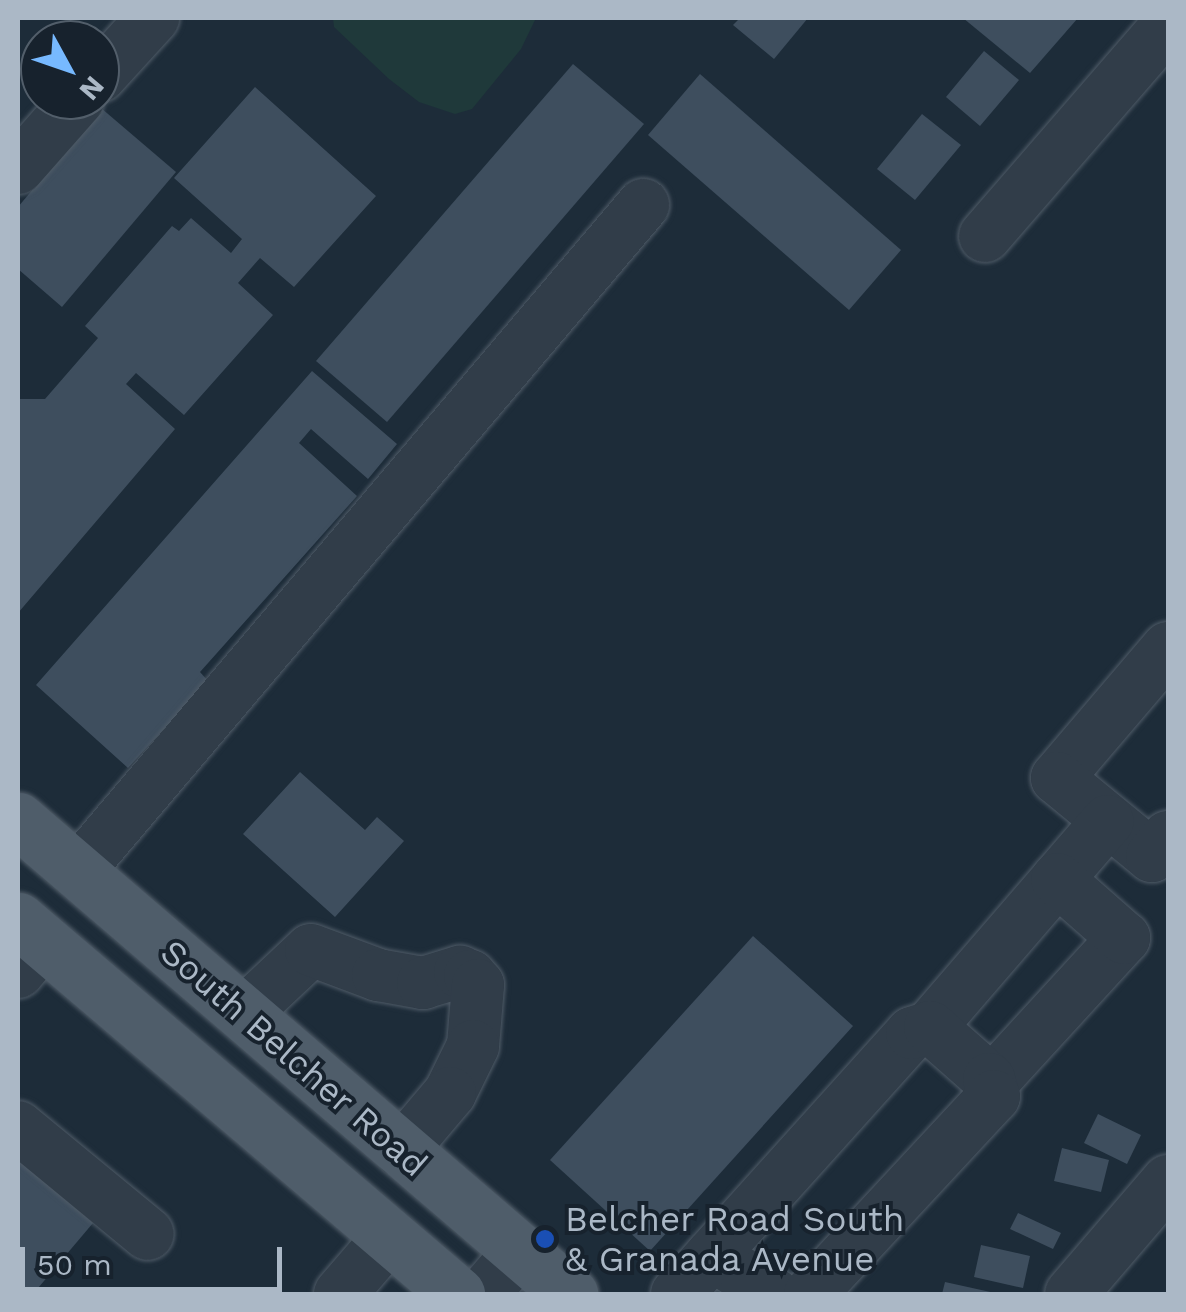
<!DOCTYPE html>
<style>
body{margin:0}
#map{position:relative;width:1186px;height:1312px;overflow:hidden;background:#1d2c39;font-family:"Work Sans",sans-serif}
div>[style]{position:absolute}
.green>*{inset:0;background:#1f393a}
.building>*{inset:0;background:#3e4e5e}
.roads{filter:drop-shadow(0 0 2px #4f5b67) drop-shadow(0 0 2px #4f5b67)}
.minor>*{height:52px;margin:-26px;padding:0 26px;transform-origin:26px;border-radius:26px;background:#313d49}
.major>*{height:55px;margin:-27.5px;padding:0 27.5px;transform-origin:27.5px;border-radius:27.5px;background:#4f5d6a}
.dots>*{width:28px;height:28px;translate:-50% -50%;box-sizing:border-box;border:5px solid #17222d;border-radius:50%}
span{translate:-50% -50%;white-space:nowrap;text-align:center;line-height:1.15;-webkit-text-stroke:8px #17222d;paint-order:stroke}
.street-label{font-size:35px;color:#abb8c6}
.poi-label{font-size:35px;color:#abb8c6}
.left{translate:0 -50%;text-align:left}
.frame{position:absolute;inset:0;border:20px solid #abb8c6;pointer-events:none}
.north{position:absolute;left:20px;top:20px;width:100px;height:100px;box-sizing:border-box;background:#17222d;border:2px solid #525e6a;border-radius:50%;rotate:130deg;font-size:28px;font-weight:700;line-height:40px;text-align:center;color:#abb8c6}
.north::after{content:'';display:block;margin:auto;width:35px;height:45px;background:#77b9ff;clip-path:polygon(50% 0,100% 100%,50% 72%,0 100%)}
.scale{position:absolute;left:20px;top:1247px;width:262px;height:45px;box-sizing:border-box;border:5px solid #abb8c6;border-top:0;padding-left:12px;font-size:30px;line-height:35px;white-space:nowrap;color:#abb8c6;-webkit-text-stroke:8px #17222d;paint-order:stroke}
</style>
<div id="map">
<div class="green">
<div style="clip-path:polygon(333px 18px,536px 18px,521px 49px,472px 109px,455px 114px,419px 102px,389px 79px,334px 27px)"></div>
</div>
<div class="building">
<div style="clip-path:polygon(740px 18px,808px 18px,774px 59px,733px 25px)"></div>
<div style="clip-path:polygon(963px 18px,1078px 18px,1030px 73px)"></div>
<div style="clip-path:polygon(984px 51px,1019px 80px,980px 126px,946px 97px)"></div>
<div style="clip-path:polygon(573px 64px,644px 124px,387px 422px,316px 361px)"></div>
<div style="clip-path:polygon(700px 74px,901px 250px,849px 310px,648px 135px)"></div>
<div style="clip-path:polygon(255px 87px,376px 196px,294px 287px,260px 258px,238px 283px,273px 315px,184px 415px,136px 373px,126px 384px,175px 429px,18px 613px,18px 399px,45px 399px,98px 338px,85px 326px,172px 226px,179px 231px,191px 218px,231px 253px,242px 239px,174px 178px)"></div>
<div style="clip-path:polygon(101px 108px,176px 172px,62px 307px,18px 269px,18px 207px)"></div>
<div style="clip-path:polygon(922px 114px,961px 145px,915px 200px,877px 169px)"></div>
<div style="clip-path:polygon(312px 371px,397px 444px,368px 479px,311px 429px,299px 443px,357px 496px,200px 672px,208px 681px,128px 768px,36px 685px)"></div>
<div style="clip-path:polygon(300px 772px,365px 830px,377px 817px,404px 841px,335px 917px,243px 834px)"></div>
<div style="clip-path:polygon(753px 936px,853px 1026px,650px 1251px,550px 1160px)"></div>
<div style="clip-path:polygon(1098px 1114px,1141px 1135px,1127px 1164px,1084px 1143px)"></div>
<div style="clip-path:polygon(1062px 1148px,1109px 1160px,1101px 1192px,1054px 1181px)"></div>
<div style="clip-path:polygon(18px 1159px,93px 1223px,33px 1294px,18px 1294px)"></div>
<div style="clip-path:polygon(1018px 1213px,1061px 1233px,1053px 1249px,1010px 1229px)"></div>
<div style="clip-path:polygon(981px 1245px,1030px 1256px,1023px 1288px,974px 1277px)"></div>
<div style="clip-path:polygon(945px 1282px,995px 1293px,995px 1294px,942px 1294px)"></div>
</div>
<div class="roads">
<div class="minor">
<div style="left:100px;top:76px;width:79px;rotate:-47.6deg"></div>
<div style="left:18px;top:168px;width:91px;rotate:-48.6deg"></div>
<div style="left:985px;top:236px;width:279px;rotate:-49.1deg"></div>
<div style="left:1168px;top:648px;width:171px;rotate:130.5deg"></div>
<div style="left:1057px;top:778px;width:123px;rotate:39.4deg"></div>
<div style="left:1152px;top:856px;width:25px;rotate:-50deg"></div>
<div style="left:77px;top:872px;width:875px;rotate:-49.68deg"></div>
<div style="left:18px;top:972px;width:39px;rotate:-50deg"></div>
<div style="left:243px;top:1014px;width:93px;rotate:-43.3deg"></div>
<div style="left:311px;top:950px;width:72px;rotate:20.5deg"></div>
<div style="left:378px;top:975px;width:46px;rotate:10.1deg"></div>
<div style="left:423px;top:983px;width:39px;rotate:-17deg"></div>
<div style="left:460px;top:972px;width:11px;rotate:22deg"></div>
<div style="left:470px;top:976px;width:12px;rotate:48deg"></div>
<div style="left:478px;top:985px;width:61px;rotate:94.7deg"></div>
<div style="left:473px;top:1046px;width:52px;rotate:116.1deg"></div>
<div style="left:450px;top:1093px;width:76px;rotate:130.2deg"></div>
<div style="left:930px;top:1027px;width:272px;rotate:-49.2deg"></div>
<div style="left:991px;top:1083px;width:197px;rotate:-47.5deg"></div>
<div style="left:1124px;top:938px;width:89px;rotate:-138.6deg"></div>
<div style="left:18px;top:1127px;width:168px;rotate:39.5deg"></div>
<div style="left:712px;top:1255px;width:73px;rotate:32.2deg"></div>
<div style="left:340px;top:1294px;width:75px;rotate:-49.3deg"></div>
<div style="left:483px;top:1294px;width:55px;rotate:-49.4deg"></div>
<div style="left:677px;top:1294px;width:351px;rotate:-48deg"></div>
<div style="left:912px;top:1033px;width:19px;rotate:-18deg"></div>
<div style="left:930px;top:1027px;width:79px;rotate:41.4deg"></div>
<div style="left:989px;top:1079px;width:18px;rotate:74deg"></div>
<div style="left:994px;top:1096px;width:270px;rotate:132.9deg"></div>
<div style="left:1071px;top:1294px;width:149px;rotate:-49.4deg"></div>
</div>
<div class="major">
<div style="left:18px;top:820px;width:728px;rotate:40.65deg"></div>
<div style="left:18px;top:920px;width:577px;rotate:40.43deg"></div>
</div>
</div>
<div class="dots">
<div style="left:545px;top:1239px;background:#1a4fb4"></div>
</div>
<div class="street-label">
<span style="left:294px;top:1058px;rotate:41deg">South Belcher Road</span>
</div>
<div class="poi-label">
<span class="left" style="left:565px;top:1239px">Belcher Road South<br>&amp; Granada Avenue</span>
</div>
<div class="frame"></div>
<div class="north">N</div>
<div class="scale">50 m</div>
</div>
